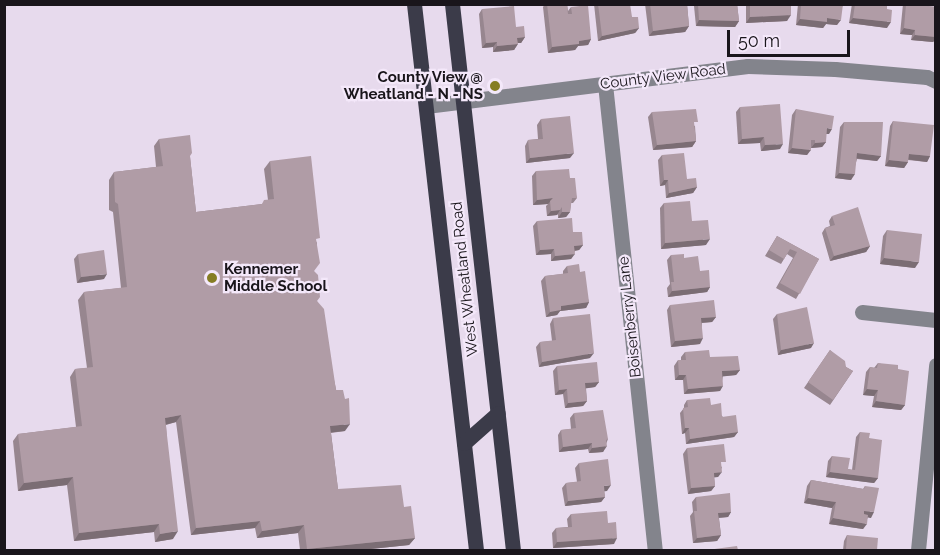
<!DOCTYPE html>
<style>
body{margin:0}
#map{position:relative;width:940px;height:555px;overflow:hidden;background:#e7daed;font-family:Raleway,sans-serif}
div>[style]{position:absolute}
.minor>*{height:15px;margin:-7.5px;padding:0 7.5px;transform-origin:7.5px;border-radius:7.5px;background:#83848c}
.major>*{height:15px;margin:-7.5px;padding:0 7.5px;transform-origin:7.5px;border-radius:7.5px;background:#3b3b49}
.wall>*{inset:0;background:#97868f}
.shaded-wall>*{inset:0;background:#7b6d74}
.building>*{inset:0;background:#b09ca6}
.dots>*{width:16px;height:16px;translate:-50% -50%;box-sizing:border-box;border:3px solid #f4e8fa;border-radius:50%}
span{translate:-50% -50%;white-space:nowrap;text-align:center;line-height:1.15;-webkit-text-stroke:4.5px #f4e8fa;paint-order:stroke}
.poi-label{font-size:15px;color:#19151b;font-weight:700}
.right{translate:-100% -50%;text-align:right}
.left{translate:0 -50%;text-align:left}
.street-label{font-size:15px;color:#19151b}
.frame{position:absolute;inset:0;border:6px solid #19151b;pointer-events:none}
.scale{position:absolute;left:727px;top:30px;width:123px;height:27px;box-sizing:border-box;border:3px solid #19151b;border-top:0;padding-left:8px;font-size:18px;line-height:21px;white-space:nowrap;color:#19151b;-webkit-text-stroke:4px #f4e8fa;paint-order:stroke}
</style>
<div id="map">
<div class="minor">
<div style="left:605px;top:84px;width:469px;rotate:83.9deg"></div>
<div style="left:426px;top:106px;width:324px;rotate:-7.1deg"></div>
<div style="left:748px;top:66px;width:87px;rotate:2deg"></div>
<div style="left:835px;top:69px;width:92px;rotate:5deg"></div>
<div style="left:927px;top:77px;width:10px;rotate:24deg"></div>
<div style="left:862px;top:312px;width:74px;rotate:6.2deg"></div>
<div style="left:918px;top:550px;width:186px;rotate:-84.4deg"></div>
</div>
<div class="major">
<div style="left:414px;top:4px;width:550px;rotate:83.52deg"></div>
<div style="left:452px;top:4px;width:549px;rotate:83.63deg"></div>
<div style="left:464px;top:443px;width:45px;rotate:-41.4deg"></div>
</div>
<div class="wall">
<div style="clip-path:polygon(545px 4px,567px 4px,568px 11px,571px 7px,591px 39px,588px 45px,578px 46px,575px 50px,548px 53px,543px 7px)"></div>
<div style="clip-path:polygon(594px 4px,616px 4px,632px 17px,639px 28px,635px 33px,598px 41px)"></div>
<div style="clip-path:polygon(645px 4px,687px 4px,689px 26px,685px 32px,649px 36px)"></div>
<div style="clip-path:polygon(695px 4px,737px 4px,739px 21px,735px 27px,696px 26px,694px 6px)"></div>
<div style="clip-path:polygon(746px 4px,791px 4px,787px 21px,746px 23px)"></div>
<div style="clip-path:polygon(798px 4px,843px 4px,837px 25px,826px 24px,823px 28px,796px 25px)"></div>
<div style="clip-path:polygon(852px 4px,887px 4px,887px 28px,849px 23px)"></div>
<div style="clip-path:polygon(903px 4px,917px 4px,917px 5px,936px 7px,936px 39px,933px 42px,911px 40px,912px 35px,900px 34px)"></div>
<div style="clip-path:polygon(482px 9px,516px 27px,525px 37px,521px 43px,518px 43px,514px 50px,493px 52px,493px 47px,482px 48px,479px 14px)"></div>
<div style="clip-path:polygon(740px 107px,780px 149px,761px 151px,760px 143px,738px 144px,736px 112px)"></div>
<div style="clip-path:polygon(796px 109px,829px 134px,826px 134px,826px 142px,822px 147px,811px 148px,811px 145px,807px 155px,788px 153px,792px 115px)"></div>
<div style="clip-path:polygon(652px 112px,695px 126px,696px 141px,692px 147px,653px 150px,648px 117px)"></div>
<div style="clip-path:polygon(541px 119px,570px 158px,526px 163px,525px 146px,528px 140px,538px 139px,537px 125px)"></div>
<div style="clip-path:polygon(893px 121px,930px 156px,927px 162px,908px 160px,908px 162px,904px 168px,885px 166px,890px 126px)"></div>
<div style="clip-path:polygon(844px 122px,881px 156px,877px 161px,857px 159px,851px 180px,835px 178px,840px 127px)"></div>
<div style="clip-path:polygon(159px 139px,190px 157px,196px 212px,262px 204px,268px 200px,264px 169px,270px 161px,317px 243px,314px 271px,317px 301px,345px 431px,331px 433px,338px 489px,404px 507px,415px 538px,409px 545px,361px 550px,300px 550px,298px 533px,257px 538px,255px 528px,191px 535px,176px 422px,166px 425px,173px 539px,155px 542px,154px 532px,74px 541px,67px 485px,18px 491px,13px 441px,18px 434px,76px 427px,70px 377px,75px 369px,87px 368px,78px 300px,84px 292px,121px 288px,113px 212px,109px 210px,109px 180px,114px 172px,156px 167px,154px 146px)"></div>
<div style="clip-path:polygon(662px 155px,687px 179px,697px 187px,693px 193px,666px 198px,665px 185px,660px 186px,658px 160px)"></div>
<div style="clip-path:polygon(536px 171px,570px 178px,577px 198px,573px 203px,571px 203px,570px 212px,566px 217px,558px 218px,558px 214px,557px 215px,547px 216px,546px 206px,548px 204px,533px 205px,532px 176px)"></div>
<div style="clip-path:polygon(664px 203px,692px 221px,706px 245px,661px 249px,660px 208px)"></div>
<div style="clip-path:polygon(832px 216px,870px 246px,866px 252px,830px 261px,822px 233px,825px 228px,830px 226px,829px 221px)"></div>
<div style="clip-path:polygon(537px 221px,573px 232px,583px 245px,579px 250px,575px 251px,571px 259px,551px 261px,551px 254px,536px 255px,533px 226px)"></div>
<div style="clip-path:polygon(887px 230px,915px 268px,880px 264px,883px 236px)"></div>
<div style="clip-path:polygon(777px 236px,819px 259px,796px 299px,776px 288px,793px 258px,787px 254px,781px 264px,765px 256px)"></div>
<div style="clip-path:polygon(78px 254px,104px 279px,77px 283px,74px 259px)"></div>
<div style="clip-path:polygon(671px 255px,684px 258px,700px 271px,710px 287px,707px 292px,668px 297px,667px 288px,670px 284px,667px 260px)"></div>
<div style="clip-path:polygon(567px 266px,580px 272px,589px 302px,586px 308px,560px 311px,557px 315px,546px 317px,541px 281px,545px 276px,563px 274px,563px 271px)"></div>
<div style="clip-path:polygon(670px 305px,716px 317px,712px 322px,702px 323px,700px 344px,671px 347px,667px 310px)"></div>
<div style="clip-path:polygon(777px 314px,811px 348px,778px 355px,773px 319px)"></div>
<div style="clip-path:polygon(553px 318px,590px 358px,539px 367px,536px 347px,540px 342px,552px 341px,550px 324px)"></div>
<div style="clip-path:polygon(830px 350px,846px 367px,853px 371px,830px 405px,804px 388px)"></div>
<div style="clip-path:polygon(685px 352px,710px 357px,740px 370px,736px 375px,723px 376px,720px 391px,684px 394px,683px 380px,675px 380px,674px 366px,678px 360px,681px 360px,681px 357px)"></div>
<div style="clip-path:polygon(878px 363px,898px 369px,905px 405px,901px 410px,872px 407px,874px 396px,863px 395px,866px 372px,870px 367px,874px 368px)"></div>
<div style="clip-path:polygon(557px 366px,599px 382px,595px 387px,586px 388px,587px 401px,583px 406px,565px 408px,563px 394px,555px 395px,553px 371px)"></div>
<div style="clip-path:polygon(687px 400px,711px 405px,738px 432px,734px 437px,686px 444px,685px 433px,682px 434px,680px 413px,684px 408px,684px 405px)"></div>
<div style="clip-path:polygon(574px 413px,608px 439px,603px 452px,589px 453px,588px 449px,559px 452px,558px 435px,561px 430px,571px 429px,570px 418px)"></div>
<div style="clip-path:polygon(860px 432px,869px 438px,878px 478px,874px 483px,826px 477px,828px 461px,832px 456px,848px 469px,852px 470px,856px 437px)"></div>
<div style="clip-path:polygon(687px 448px,722px 467px,718px 477px,714px 477px,715px 486px,711px 491px,688px 494px,683px 454px)"></div>
<div style="clip-path:polygon(579px 463px,607px 491px,604px 491px,605px 497px,601px 502px,565px 506px,562px 488px,566px 483px,577px 482px,575px 468px)"></div>
<div style="clip-path:polygon(811px 480px,863px 489px,865px 486px,871px 518px,868px 517px,863px 529px,829px 524px,832px 508px,804px 503px,807px 486px)"></div>
<div style="clip-path:polygon(696px 497px,731px 512px,728px 517px,719px 518px,721px 535px,717px 541px,693px 543px,690px 516px,693px 512px,692px 502px)"></div>
<div style="clip-path:polygon(571px 514px,608px 523px,614px 544px,553px 548px,552px 533px,556px 528px,568px 527px,567px 519px)"></div>
<div style="clip-path:polygon(847px 535px,877px 550px,843px 550px,844px 541px)"></div>
</div>
<div class="shaded-wall">
<div style="clip-path:polygon(791px 15px,787px 21px,746px 23px,750px 17px)"></div>
<div style="clip-path:polygon(827px 18px,841px 20px,837px 25px,826px 24px,823px 28px,796px 25px,800px 19px)"></div>
<div style="clip-path:polygon(853px 18px,891px 22px,887px 28px,849px 23px)"></div>
<div style="clip-path:polygon(699px 20px,739px 21px,735px 27px,696px 26px)"></div>
<div style="clip-path:polygon(689px 26px,685px 32px,649px 36px,653px 31px)"></div>
<div style="clip-path:polygon(639px 28px,635px 33px,598px 41px,602px 36px)"></div>
<div style="clip-path:polygon(904px 28px,915px 30px,912px 35px,900px 34px)"></div>
<div style="clip-path:polygon(915px 35px,936px 37px,936px 39px,933px 42px,911px 40px)"></div>
<div style="clip-path:polygon(525px 37px,521px 43px,513px 43px,517px 38px)"></div>
<div style="clip-path:polygon(591px 39px,588px 45px,578px 46px,575px 50px,548px 53px,552px 47px,579px 41px)"></div>
<div style="clip-path:polygon(497px 42px,493px 47px,482px 48px,486px 43px)"></div>
<div style="clip-path:polygon(518px 44px,514px 50px,493px 52px,497px 46px)"></div>
<div style="clip-path:polygon(827px 128px,832px 129px,829px 134px,823px 134px)"></div>
<div style="clip-path:polygon(764px 137px,760px 143px,738px 144px,742px 139px)"></div>
<div style="clip-path:polygon(696px 141px,692px 147px,653px 150px,657px 145px)"></div>
<div style="clip-path:polygon(826px 142px,822px 147px,811px 148px,815px 143px)"></div>
<div style="clip-path:polygon(783px 144px,780px 149px,761px 151px,765px 145px)"></div>
<div style="clip-path:polygon(792px 148px,811px 150px,807px 155px,788px 153px)"></div>
<div style="clip-path:polygon(574px 153px,570px 158px,526px 163px,530px 158px)"></div>
<div style="clip-path:polygon(857px 153px,881px 156px,877px 161px,854px 158px)"></div>
<div style="clip-path:polygon(909px 154px,930px 156px,927px 162px,905px 159px)"></div>
<div style="clip-path:polygon(889px 160px,908px 162px,904px 168px,885px 166px)"></div>
<div style="clip-path:polygon(839px 173px,855px 174px,851px 180px,835px 178px)"></div>
<div style="clip-path:polygon(664px 180px,668px 180px,665px 185px,660px 186px)"></div>
<div style="clip-path:polygon(697px 187px,693px 193px,666px 198px,669px 193px)"></div>
<div style="clip-path:polygon(553px 198px,548px 204px,533px 205px,537px 200px)"></div>
<div style="clip-path:polygon(560px 210px,557px 215px,547px 216px,551px 211px)"></div>
<div style="clip-path:polygon(562px 212px,570px 212px,566px 217px,558px 218px)"></div>
<div style="clip-path:polygon(710px 239px,706px 245px,661px 249px,665px 243px)"></div>
<div style="clip-path:polygon(583px 245px,579px 250px,571px 251px,574px 246px)"></div>
<div style="clip-path:polygon(870px 246px,866px 252px,830px 261px,834px 256px)"></div>
<div style="clip-path:polygon(554px 249px,551px 254px,536px 255px,540px 250px)"></div>
<div style="clip-path:polygon(575px 254px,571px 259px,551px 261px,555px 256px)"></div>
<div style="clip-path:polygon(884px 258px,919px 262px,915px 268px,880px 264px)"></div>
<div style="clip-path:polygon(107px 274px,104px 279px,77px 283px,81px 277px)"></div>
<div style="clip-path:polygon(710px 287px,707px 292px,668px 297px,672px 291px)"></div>
<div style="clip-path:polygon(589px 302px,586px 308px,560px 311px,557px 315px,546px 317px,550px 312px,561px 306px)"></div>
<div style="clip-path:polygon(716px 317px,712px 322px,698px 323px,701px 318px)"></div>
<div style="clip-path:polygon(703px 338px,700px 344px,671px 347px,675px 341px)"></div>
<div style="clip-path:polygon(814px 343px,811px 348px,778px 355px,781px 350px)"></div>
<div style="clip-path:polygon(594px 353px,590px 358px,539px 367px,542px 362px)"></div>
<div style="clip-path:polygon(740px 370px,736px 375px,718px 377px,722px 371px)"></div>
<div style="clip-path:polygon(679px 375px,686px 375px,683px 380px,675px 380px)"></div>
<div style="clip-path:polygon(599px 382px,595px 387px,582px 389px,585px 383px)"></div>
<div style="clip-path:polygon(723px 386px,720px 391px,684px 394px,688px 389px)"></div>
<div style="clip-path:polygon(567px 389px,563px 394px,555px 395px,559px 390px)"></div>
<div style="clip-path:polygon(867px 389px,878px 390px,874px 396px,863px 395px)"></div>
<div style="clip-path:polygon(587px 401px,583px 406px,565px 408px,568px 403px)"></div>
<div style="clip-path:polygon(876px 401px,905px 405px,901px 410px,872px 407px)"></div>
<div style="clip-path:polygon(181px 415px,176px 422px,160px 426px,165px 418px)"></div>
<div style="clip-path:polygon(350px 424px,345px 431px,325px 433px,330px 426px)"></div>
<div style="clip-path:polygon(685px 428px,689px 428px,685px 433px,682px 434px)"></div>
<div style="clip-path:polygon(738px 432px,734px 437px,686px 444px,690px 439px)"></div>
<div style="clip-path:polygon(592px 443px,588px 449px,559px 452px,563px 447px)"></div>
<div style="clip-path:polygon(607px 446px,603px 452px,589px 453px,592px 448px)"></div>
<div style="clip-path:polygon(722px 472px,718px 477px,710px 478px,714px 473px)"></div>
<div style="clip-path:polygon(830px 472px,878px 478px,874px 483px,826px 477px)"></div>
<div style="clip-path:polygon(73px 477px,67px 485px,18px 491px,24px 483px)"></div>
<div style="clip-path:polygon(611px 485px,607px 491px,600px 492px,604px 486px)"></div>
<div style="clip-path:polygon(715px 486px,711px 491px,688px 494px,691px 488px)"></div>
<div style="clip-path:polygon(605px 497px,601px 502px,565px 506px,568px 501px)"></div>
<div style="clip-path:polygon(808px 498px,836px 502px,832px 508px,804px 503px)"></div>
<div style="clip-path:polygon(864px 511px,874px 512px,871px 518px,860px 516px)"></div>
<div style="clip-path:polygon(731px 512px,728px 517px,715px 518px,718px 513px)"></div>
<div style="clip-path:polygon(833px 518px,867px 524px,863px 529px,829px 524px)"></div>
<div style="clip-path:polygon(260px 521px,255px 528px,191px 535px,196px 528px)"></div>
<div style="clip-path:polygon(159px 524px,154px 532px,74px 541px,79px 533px)"></div>
<div style="clip-path:polygon(304px 525px,298px 533px,257px 538px,262px 531px)"></div>
<div style="clip-path:polygon(178px 531px,173px 539px,155px 542px,160px 534px)"></div>
<div style="clip-path:polygon(721px 535px,717px 541px,693px 543px,697px 538px)"></div>
<div style="clip-path:polygon(415px 538px,409px 545px,361px 550px,306px 550px,307px 549px)"></div>
<div style="clip-path:polygon(617px 538px,614px 544px,553px 548px,557px 542px)"></div>
</div>
<div class="building">
<div style="clip-path:polygon(547px 4px,567px 4px,568px 14px,572px 14px,571px 7px,588px 5px,591px 39px,579px 41px,579px 44px,552px 47px)"></div>
<div style="clip-path:polygon(598px 4px,616px 4px,616px 5px,630px 4px,632px 17px,638px 17px,639px 28px,602px 36px)"></div>
<div style="clip-path:polygon(650px 4px,687px 4px,689px 26px,653px 31px)"></div>
<div style="clip-path:polygon(698px 4px,737px 4px,739px 21px,699px 20px)"></div>
<div style="clip-path:polygon(750px 4px,791px 4px,791px 15px,750px 17px)"></div>
<div style="clip-path:polygon(801px 4px,843px 4px,841px 20px,827px 18px,827px 22px,800px 19px)"></div>
<div style="clip-path:polygon(855px 4px,887px 4px,887px 9px,892px 10px,891px 22px,853px 18px)"></div>
<div style="clip-path:polygon(906px 4px,917px 4px,917px 5px,936px 7px,936px 37px,915px 35px,915px 30px,904px 28px)"></div>
<div style="clip-path:polygon(514px 6px,516px 27px,524px 26px,525px 37px,517px 38px,518px 44px,497px 46px,497px 42px,486px 43px,482px 9px)"></div>
<div style="clip-path:polygon(780px 104px,783px 144px,765px 145px,764px 137px,742px 139px,740px 107px)"></div>
<div style="clip-path:polygon(696px 109px,698px 122px,694px 122px,696px 141px,657px 145px,652px 112px)"></div>
<div style="clip-path:polygon(796px 109px,834px 116px,832px 129px,827px 128px,826px 142px,815px 143px,815px 140px,811px 140px,811px 150px,792px 148px)"></div>
<div style="clip-path:polygon(570px 116px,574px 153px,530px 158px,528px 140px,543px 139px,541px 119px)"></div>
<div style="clip-path:polygon(893px 121px,934px 125px,930px 156px,909px 154px,908px 162px,889px 160px)"></div>
<div style="clip-path:polygon(844px 122px,883px 122px,881px 156px,857px 153px,855px 174px,839px 173px)"></div>
<div style="clip-path:polygon(190px 135px,192px 153px,190px 156px,196px 212px,262px 204px,264px 200px,274px 199px,270px 161px,311px 156px,320px 238px,316px 239px,320px 263px,314px 271px,318px 275px,320px 297px,317px 301px,324px 309px,336px 390px,343px 390px,345px 399px,349px 398px,350px 424px,330px 426px,338px 489px,401px 485px,404px 507px,411px 506px,415px 538px,307px 549px,304px 525px,262px 531px,260px 521px,196px 528px,181px 415px,165px 418px,178px 531px,160px 534px,159px 524px,79px 533px,73px 477px,24px 483px,18px 434px,82px 426px,75px 369px,93px 367px,84px 292px,127px 287px,118px 204px,115px 202px,114px 172px,163px 166px,159px 139px)"></div>
<div style="clip-path:polygon(684px 153px,687px 179px,696px 178px,697px 187px,669px 193px,668px 180px,664px 180px,662px 155px)"></div>
<div style="clip-path:polygon(569px 169px,570px 178px,575px 178px,577px 198px,572px 198px,570px 212px,562px 212px,562px 207px,560px 210px,551px 211px,550px 201px,553px 198px,537px 200px,536px 171px)"></div>
<div style="clip-path:polygon(690px 201px,692px 221px,708px 220px,710px 239px,665px 243px,664px 203px)"></div>
<div style="clip-path:polygon(858px 207px,870px 246px,834px 256px,825px 228px,835px 225px,832px 216px)"></div>
<div style="clip-path:polygon(572px 218px,573px 232px,582px 232px,583px 245px,574px 246px,575px 254px,555px 256px,554px 249px,540px 250px,537px 221px)"></div>
<div style="clip-path:polygon(887px 230px,922px 234px,919px 262px,884px 258px)"></div>
<div style="clip-path:polygon(777px 236px,819px 259px,800px 294px,780px 283px,797px 252px,790px 249px,784px 259px,769px 250px)"></div>
<div style="clip-path:polygon(104px 250px,107px 274px,81px 277px,78px 254px)"></div>
<div style="clip-path:polygon(684px 254px,684px 258px,698px 256px,700px 271px,709px 270px,710px 287px,672px 291px,671px 282px,674px 282px,671px 255px)"></div>
<div style="clip-path:polygon(579px 264px,580px 272px,585px 271px,589px 302px,561px 306px,561px 310px,550px 312px,545px 276px,568px 273px,567px 266px)"></div>
<div style="clip-path:polygon(714px 300px,716px 317px,701px 318px,703px 338px,675px 341px,670px 305px)"></div>
<div style="clip-path:polygon(807px 307px,814px 343px,781px 350px,777px 314px)"></div>
<div style="clip-path:polygon(590px 314px,594px 353px,542px 362px,540px 342px,556px 340px,553px 318px)"></div>
<div style="clip-path:polygon(709px 350px,710px 357px,738px 356px,740px 370px,722px 371px,723px 386px,688px 389px,686px 375px,679px 375px,678px 360px,686px 360px,685px 352px)"></div>
<div style="clip-path:polygon(830px 350px,845px 361px,846px 367px,853px 371px,833px 400px,808px 382px)"></div>
<div style="clip-path:polygon(597px 362px,599px 382px,585px 383px,587px 401px,568px 403px,567px 389px,559px 390px,557px 366px)"></div>
<div style="clip-path:polygon(878px 363px,898px 365px,898px 369px,909px 371px,905px 405px,876px 401px,878px 390px,867px 389px,870px 367px,877px 368px)"></div>
<div style="clip-path:polygon(710px 398px,711px 405px,721px 403px,722px 417px,736px 415px,738px 432px,690px 439px,689px 428px,685px 428px,683px 408px,688px 407px,687px 400px)"></div>
<div style="clip-path:polygon(603px 410px,608px 439px,606px 440px,607px 446px,592px 448px,592px 443px,563px 447px,561px 430px,576px 428px,574px 413px)"></div>
<div style="clip-path:polygon(860px 432px,870px 433px,869px 438px,882px 440px,878px 478px,830px 472px,832px 456px,850px 458px,848px 469px,855px 470px)"></div>
<div style="clip-path:polygon(724px 444px,726px 462px,721px 462px,722px 472px,714px 473px,715px 486px,691px 488px,687px 448px)"></div>
<div style="clip-path:polygon(608px 459px,611px 485px,604px 486px,605px 497px,568px 501px,566px 483px,581px 481px,579px 463px)"></div>
<div style="clip-path:polygon(811px 480px,864px 489px,865px 486px,879px 488px,874px 512px,864px 511px,864px 514px,868px 515px,867px 524px,833px 518px,836px 502px,808px 498px)"></div>
<div style="clip-path:polygon(730px 493px,731px 512px,718px 513px,721px 535px,697px 538px,694px 511px,697px 511px,696px 497px)"></div>
<div style="clip-path:polygon(607px 511px,608px 523px,616px 522px,617px 538px,557px 542px,556px 528px,572px 527px,571px 514px)"></div>
<div style="clip-path:polygon(847px 535px,878px 538px,877px 550px,846px 550px)"></div>
<div style="clip-path:polygon(737px 546px,738px 550px,707px 550px)"></div>
</div>
<div class="dots">
<div style="left:495px;top:86px;background:#857d24"></div>
<div style="left:212px;top:278px;background:#857d24"></div>
</div>
<div class="poi-label">
<span class="right" style="left:483px;top:86px">County View @<br>Wheatland - N - NS</span>
<span class="left" style="left:224px;top:278px">Kennemer<br>Middle School</span>
</div>
<div class="street-label">
<span style="left:663px;top:77px;rotate:-7deg">County View Road</span>
<span style="left:465px;top:279px;rotate:-96deg">West Wheatland Road</span>
<span style="left:630px;top:317px;rotate:-96deg">Boisenberry Lane</span>
</div>
<div class="frame"></div>
<div class="scale">50 m</div>
</div>
